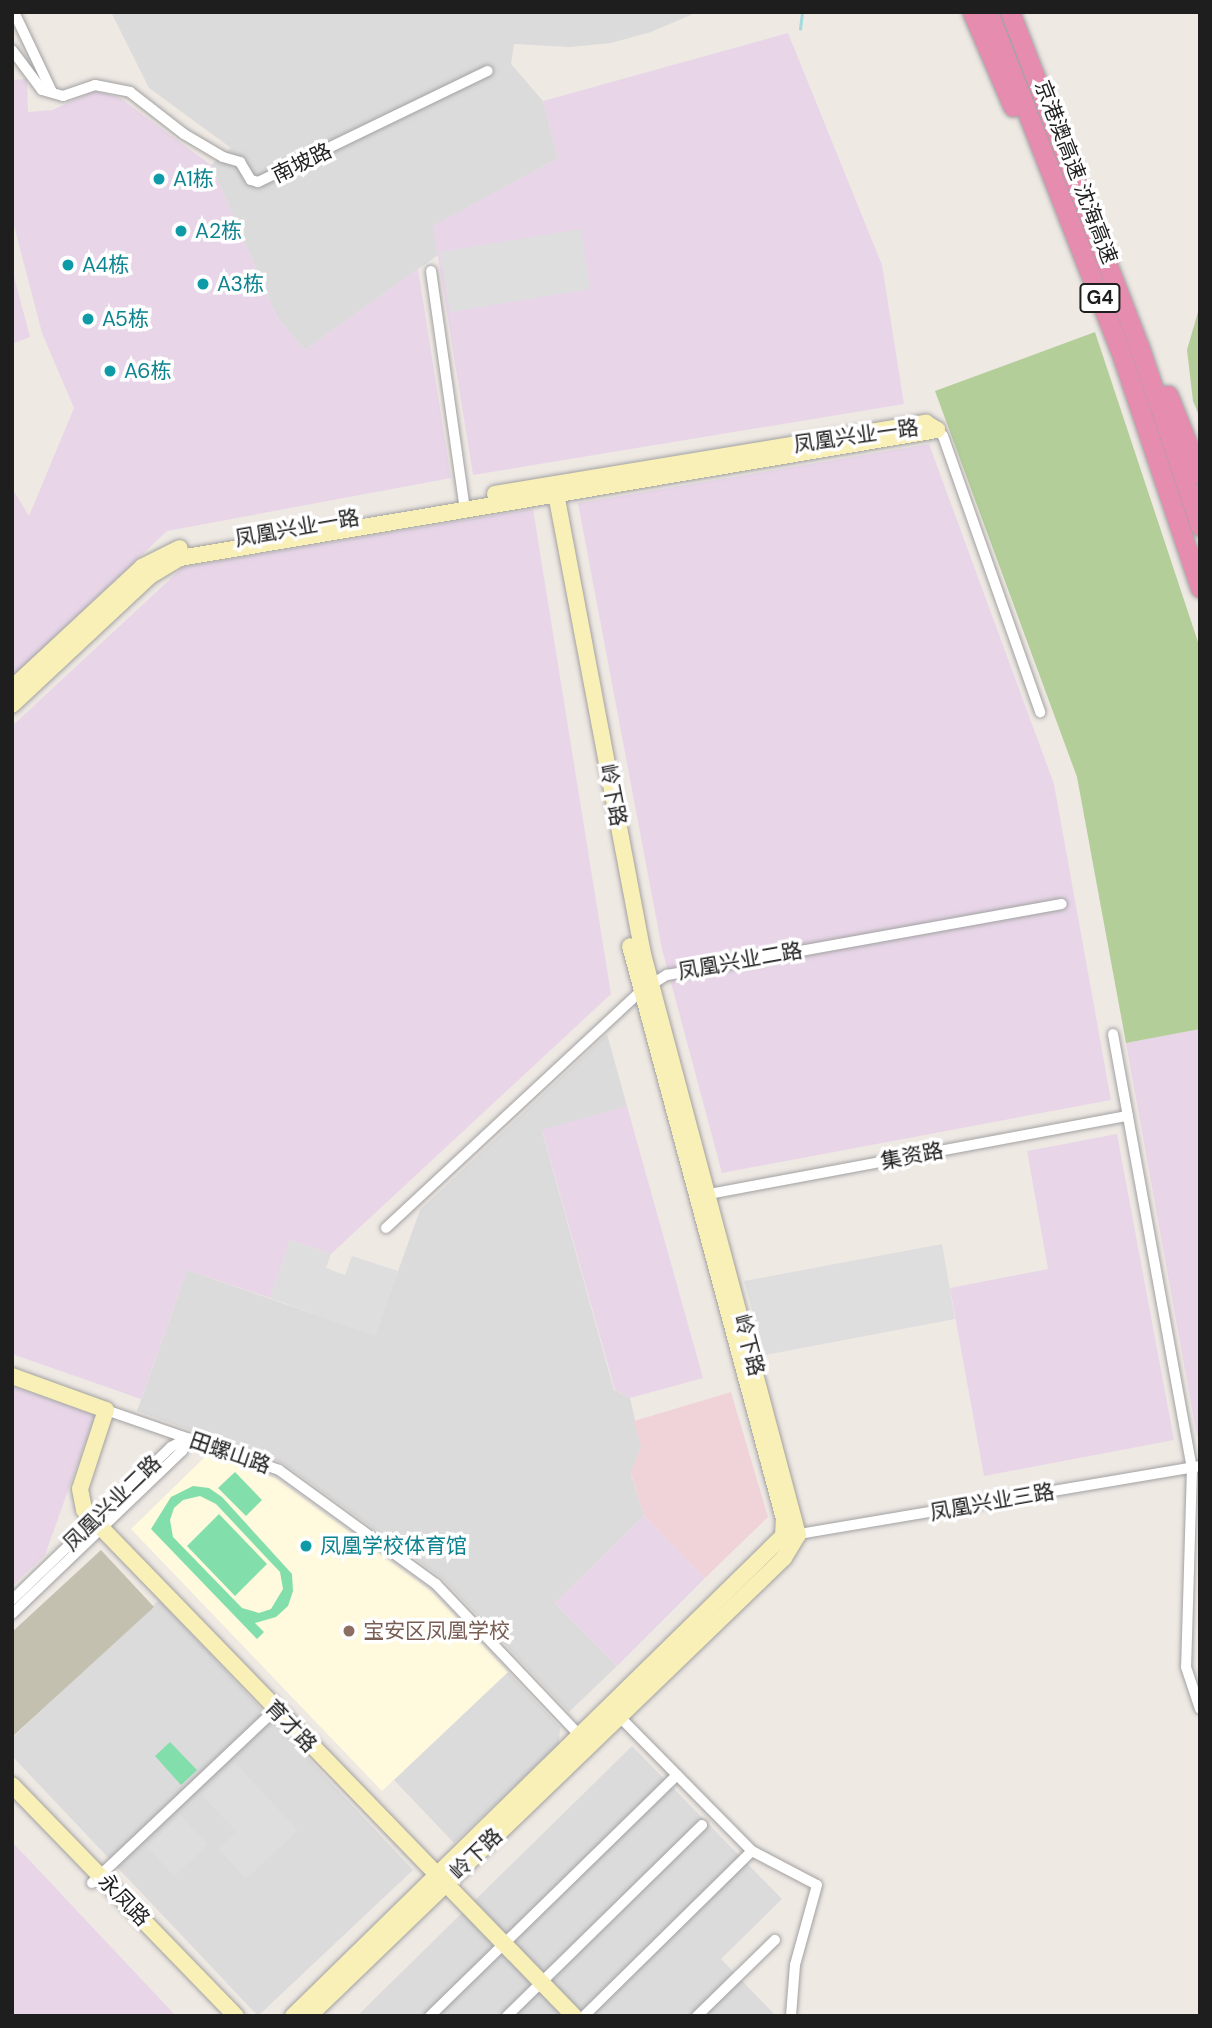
<!DOCTYPE html>
<meta charset="utf-8">
<style>
body{margin:0}
#map{position:relative;width:1212px;height:2028px;overflow:hidden;background:#efe9e4;font-family:"DM Sans","Noto Sans SC",sans-serif}
div>[style]{position:absolute}
.residential>*{inset:0;background:#dcdbdb}
.commercial>*{inset:0;background:#f0d3d8}
.industrial>*{inset:0;background:#e8d6e8}
.education>*{inset:0;background:#fff9dd}
.construction>*{inset:0;background:#c4c0b0}
.forest>*{inset:0;background:#b3ce99}
.pitch>*{inset:0;background:#82deaa}
.parking>*{inset:0;background:#dedede}
.stream>*{height:2.5px;margin:-1.25px;padding:0 1.25px;transform-origin:1.25px;border-radius:1.25px;background:#a5dadd}
.roads{filter:drop-shadow(0 0 2px #a2a2a2) drop-shadow(0 0 2px #a2a2a2)}
.street>*{height:10px;margin:-5px;padding:0 5px;transform-origin:5px;border-radius:5px;background:#fff}
.secondary>*{height:16px;margin:-8px;padding:0 8px;transform-origin:8px;border-radius:8px;background:#f9f0b8}
.highway>*{height:19px;margin:-9.5px;padding:0 9.5px;transform-origin:9.5px;border-radius:9.5px;background:#e68cae}
.dots>*{width:19px;height:19px;translate:-50% -50%;box-sizing:border-box;border:4px solid #fff;border-radius:50%}
span{translate:-50% -50%;white-space:nowrap;text-align:center;line-height:1.15;-webkit-text-stroke:7px #fff;paint-order:stroke}
.shield-label span{padding:2px 5px;background:#fff;border:2px solid;border-radius:5px;-webkit-text-stroke-width:0}
.shield-label{font-size:19px;color:#1e1e1e;font-weight:700}
.street-label{font-size:21px;color:#1e1e1e}
.culture-label{font-size:21px;color:#0d838f}
.left{translate:0 -50%;text-align:left}
.education-label{font-size:21px;color:#785e54}
.frame{position:absolute;inset:0;border:14px solid #1e1e1e;pointer-events:none}
</style>
<div id="map">
<div class="residential">
<div style="clip-path:polygon(111px 12px,698px 12px,651px 32px,611px 43px,570px 47px,514px 44px,511px 64px,543px 101px,558px 158px,434px 226px,438px 255px,305px 350px,278px 319px,211px 165px,231px 148px,149px 88px)"></div>
<div style="clip-path:polygon(607px 1034px,627px 1106px,542px 1131px,614px 1390px,630px 1398px,641px 1446px,631px 1474px,644px 1516px,555px 1603px,617px 1666px,569px 1712px,442px 1578px,283px 1463px,137px 1411px,187px 1270px,375px 1335px,420px 1210px)"></div>
<div style="clip-path:polygon(159px 1600px,413px 1870px,258px 2016px,12px 1756px,12px 1738px)"></div>
<div style="clip-path:polygon(508px 1672px,560px 1727px,559px 1744px,454px 1843px,394px 1780px)"></div>
<div style="clip-path:polygon(632px 1746px,782px 1899px,721px 1959px,776px 2016px,357px 2016px)"></div>
</div>
<div class="commercial">
<div style="clip-path:polygon(731px 1392px,768px 1517px,705px 1578px,644px 1516px,631px 1473px,641px 1446px,634px 1421px)"></div>
</div>
<div class="industrial">
<div style="clip-path:polygon(788px 33px,882px 265px,904px 404px,473px 475px,433px 226px,558px 158px,543px 101px)"></div>
<div style="clip-path:polygon(27px 79px,28px 112px,52px 110px,95px 91px,120px 98px,211px 165px,278px 319px,305px 350px,418px 269px,451px 478px,167px 531px,12px 677px,12px 488px,29px 516px,74px 408px,42px 333px,12px 218px,12px 80px)"></div>
<div style="clip-path:polygon(12px 269px,30px 337px,12px 344px)"></div>
<div style="clip-path:polygon(929px 444px,1054px 784px,1111px 1100px,722px 1173px,662px 949px,578px 503px)"></div>
<div style="clip-path:polygon(533px 509px,611px 994px,331px 1254px,290px 1240px,270px 1298px,187px 1270px,141px 1399px,12px 1354px,12px 726px,183px 567px)"></div>
<div style="clip-path:polygon(1200px 1029px,1200px 1436px,1197px 1436px,1126px 1043px)"></div>
<div style="clip-path:polygon(627px 1106px,703px 1378px,630px 1398px,615px 1390px,542px 1130px)"></div>
<div style="clip-path:polygon(1117px 1134px,1174px 1440px,984px 1476px,950px 1288px,1048px 1269px,1027px 1151px)"></div>
<div style="clip-path:polygon(12px 1386px,95px 1415px,45px 1555px,12px 1586px)"></div>
<div style="clip-path:polygon(644px 1516px,705px 1578px,617px 1666px,555px 1603px)"></div>
<div style="clip-path:polygon(12px 1842px,33px 1864px,176px 2016px,12px 2016px)"></div>
</div>
<div class="education">
<div style="clip-path:polygon(208px 1454px,275px 1478px,431px 1591px,508px 1672px,382px 1791px,131px 1529px)"></div>
</div>
<div class="construction">
<div style="clip-path:polygon(101px 1550px,154px 1607px,12px 1737px,12px 1632px)"></div>
</div>
<div class="forest">
<div style="clip-path:polygon(1200px 305px,1200px 418px,1193px 401px,1187px 350px)"></div>
<div style="clip-path:polygon(1095px 332px,1200px 648px,1200px 1029px,1126px 1043px,1077px 777px,935px 391px)"></div>
</div>
<div class="pitch">
<div style="clip-path:polygon(235px 1472px,262px 1500px,246px 1516px,218px 1488px)"></div>
<div style="clip-path:polygon(evenodd,193px 1486px,209px 1488px,222px 1497px,292px 1574px,293px 1591px,288px 1606px,276px 1617px,255px 1623px,264px 1632px,257px 1639px,151px 1529px,171px 1497px,193px 1486px,200px 1496px,216px 1504px,280px 1572px,283px 1589px,271px 1609px,259px 1613px,242px 1608px,173px 1537px,170px 1520px,174px 1508px,183px 1500px,200px 1496px)"></div>
<div style="clip-path:polygon(219px 1514px,267px 1564px,235px 1596px,187px 1546px)"></div>
<div style="clip-path:polygon(170px 1742px,197px 1770px,181px 1785px,155px 1756px)"></div>
</div>
<div class="parking">
<div style="clip-path:polygon(581px 229px,590px 289px,450px 312px,440px 252px)"></div>
<div style="clip-path:polygon(290px 1240px,331px 1254px,326px 1268px,345px 1275px,352px 1256px,398px 1271px,375px 1336px,270px 1298px)"></div>
<div style="clip-path:polygon(942px 1244px,955px 1319px,765px 1355px,744px 1281px)"></div>
<div style="clip-path:polygon(235px 1763px,298px 1830px,246px 1879px,219px 1849px,237px 1832px,202px 1795px)"></div>
<div style="clip-path:polygon(180px 1815px,208px 1845px,174px 1876px,147px 1847px)"></div>
</div>
<div class="stream">
<div style="left:800px;top:29px;width:17px;rotate:-83deg"></div>
</div>
<div class="roads">
<div class="street">
<div style="left:14px;top:12px;width:89px;rotate:64.6deg"></div>
<div style="left:12px;top:50px;width:50px;rotate:53.1deg"></div>
<div style="left:42px;top:90px;width:22px;rotate:16deg"></div>
<div style="left:63px;top:96px;width:34px;rotate:-19deg"></div>
<div style="left:95px;top:85px;width:36px;rotate:11deg"></div>
<div style="left:130px;top:92px;width:68px;rotate:37.9deg"></div>
<div style="left:184px;top:134px;width:45px;rotate:30.5deg"></div>
<div style="left:223px;top:157px;width:18px;rotate:16deg"></div>
<div style="left:240px;top:162px;width:21px;rotate:59deg"></div>
<div style="left:251px;top:180px;width:7px;rotate:16deg"></div>
<div style="left:258px;top:182px;width:255px;rotate:-25.8deg"></div>
<div style="left:431px;top:271px;width:241px;rotate:81.9deg"></div>
<div style="left:937px;top:430px;width:8px;rotate:45deg"></div>
<div style="left:943px;top:436px;width:293px;rotate:70.6deg"></div>
<div style="left:1113px;top:1034px;width:441px;rotate:79.7deg"></div>
<div style="left:1192px;top:1468px;width:199px;rotate:91.7deg"></div>
<div style="left:1186px;top:1667px;width:44px;rotate:71.6deg"></div>
<div style="left:704px;top:1195px;width:431px;rotate:-10.6deg"></div>
<div style="left:386px;top:1228px;width:348px;rotate:-42.9deg"></div>
<div style="left:641px;top:991px;width:31px;rotate:-32deg"></div>
<div style="left:667px;top:975px;width:401px;rotate:-10.2deg"></div>
<div style="left:106px;top:1410px;width:183px;rotate:19.1deg"></div>
<div style="left:279px;top:1470px;width:194px;rotate:36deg"></div>
<div style="left:436px;top:1584px;width:212px;rotate:46.5deg"></div>
<div style="left:793px;top:1535px;width:413px;rotate:-9.6deg"></div>
<div style="left:12px;top:1600px;width:221px;rotate:-43.9deg"></div>
<div style="left:171px;top:1447px;width:18px;rotate:-29deg"></div>
<div style="left:12px;top:1614px;width:236px;rotate:-43.8deg"></div>
<div style="left:182px;top:1451px;width:14px;rotate:-69deg"></div>
<div style="left:615px;top:1712px;width:195px;rotate:45.4deg"></div>
<div style="left:752px;top:1851px;width:73px;rotate:27.6deg"></div>
<div style="left:817px;top:1885px;width:83px;rotate:105.4deg"></div>
<div style="left:795px;top:1965px;width:51px;rotate:94.5deg"></div>
<div style="left:92px;top:1883px;width:252px;rotate:-43.4deg"></div>
<div style="left:430px;top:2016px;width:345px;rotate:-44.3deg"></div>
<div style="left:507px;top:2016px;width:273px;rotate:-44.4deg"></div>
<div style="left:584px;top:2016px;width:235px;rotate:-44.5deg"></div>
<div style="left:697px;top:2016px;width:109px;rotate:-44.3deg"></div>
</div>
<div class="secondary">
<div style="left:495px;top:494px;width:437px;rotate:-9.4deg"></div>
<div style="left:926px;top:423px;width:13px;rotate:32deg"></div>
<div style="left:12px;top:688px;width:178px;rotate:-42.9deg"></div>
<div style="left:142px;top:567px;width:42px;rotate:-26.6deg"></div>
<div style="left:12px;top:705px;width:189px;rotate:-43.1deg"></div>
<div style="left:150px;top:576px;width:35px;rotate:-31deg"></div>
<div style="left:180px;top:558px;width:768px;rotate:-9.6deg"></div>
<div style="left:12px;top:1376px;width:100px;rotate:19.9deg"></div>
<div style="left:106px;top:1410px;width:83px;rotate:108.2deg"></div>
<div style="left:80px;top:1489px;width:21px;rotate:79deg"></div>
<div style="left:84px;top:1510px;width:704px;rotate:45.92deg"></div>
<div style="left:12px;top:1785px;width:322px;rotate:45.9deg"></div>
<div style="left:293px;top:2016px;width:686px;rotate:-44.41deg"></div>
<div style="left:783px;top:1536px;width:17px;rotate:-87deg"></div>
<div style="left:784px;top:1519px;width:593px;rotate:-105.04deg"></div>
<div style="left:309px;top:2016px;width:660px;rotate:-43.96deg"></div>
<div style="left:784px;top:1558px;width:27px;rotate:-59deg"></div>
<div style="left:798px;top:1535px;width:601px;rotate:-104.94deg"></div>
<div style="left:643px;top:954px;width:478px;rotate:-100.7deg"></div>
</div>
<div class="highway">
<div style="left:972px;top:12px;width:103px;rotate:66.7deg"></div>
<div style="left:988px;top:12px;width:363px;rotate:68.7deg"></div>
<div style="left:1120px;top:350px;width:251px;rotate:71.4deg"></div>
<div style="left:1010px;top:12px;width:358px;rotate:68.9deg"></div>
<div style="left:1139px;top:346px;width:190px;rotate:71.3deg"></div>
<div style="left:1168px;top:395px;width:86px;rotate:68.2deg"></div>
</div>
</div>
<div class="dots">
<div style="left:159px;top:179px;background:#0f9aa8"></div>
<div style="left:181px;top:231px;background:#0f9aa8"></div>
<div style="left:68px;top:265px;background:#0f9aa8"></div>
<div style="left:203px;top:284px;background:#0f9aa8"></div>
<div style="left:88px;top:319px;background:#0f9aa8"></div>
<div style="left:110px;top:371px;background:#0f9aa8"></div>
<div style="left:306px;top:1546px;background:#0f9aa8"></div>
<div style="left:349px;top:1631px;background:#8d6e63"></div>
</div>
<div class="shield-label">
<span style="left:1100px;top:298px">G4</span>
</div>
<div class="street-label">
<span style="left:302px;top:163px;rotate:-26deg">南坡路</span>
<span style="left:1076px;top:172px;rotate:69deg">京港澳高速 沈海高速</span>
<span style="left:856px;top:436px;rotate:-8deg">凤凰兴业一路</span>
<span style="left:297px;top:528px;rotate:-10deg">凤凰兴业一路</span>
<span style="left:613px;top:795px;rotate:79deg">岭下路</span>
<span style="left:740px;top:961px;rotate:-10deg">凤凰兴业二路</span>
<span style="left:912px;top:1156px;rotate:-11deg">集资路</span>
<span style="left:749px;top:1345px;rotate:75deg">岭下路</span>
<span style="left:230px;top:1453px;rotate:19deg">田螺山路</span>
<span style="left:992px;top:1502px;rotate:-10deg">凤凰兴业三路</span>
<span style="left:112px;top:1503px;rotate:-44deg">凤凰兴业二路</span>
<span style="left:291px;top:1726px;rotate:46deg">育才路</span>
<span style="left:476px;top:1854px;rotate:-44deg">岭下路</span>
<span style="left:124px;top:1900px;rotate:46deg">永凤路</span>
</div>
<div class="culture-label">
<span class="left" style="left:173px;top:179px">A1栋</span>
<span class="left" style="left:195px;top:231px">A2栋</span>
<span class="left" style="left:82px;top:265px">A4栋</span>
<span class="left" style="left:217px;top:284px">A3栋</span>
<span class="left" style="left:102px;top:319px">A5栋</span>
<span class="left" style="left:124px;top:371px">A6栋</span>
<span class="left" style="left:320px;top:1546px">凤凰学校体育馆</span>
</div>
<div class="education-label">
<span class="left" style="left:363px;top:1631px">宝安区凤凰学校</span>
</div>
<div class="frame"></div>
</div>
